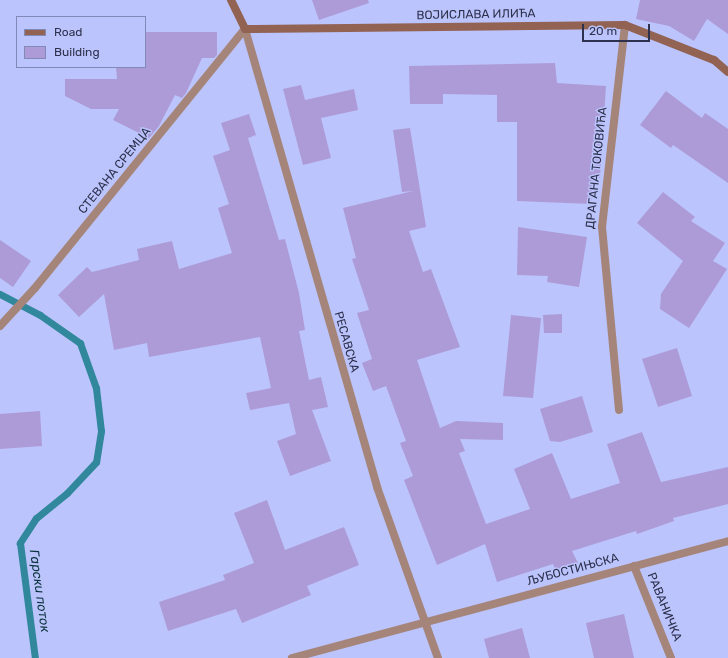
<!DOCTYPE html>
<meta charset="utf-8">
<style>
body{margin:0}
#map{position:relative;width:728px;height:658px;overflow:hidden;background:#bbc4fc;font-family:Rubik,sans-serif}
div>[style]{position:absolute}
.stream>*{height:7px;margin:-3.5px;padding:0 3.5px;transform-origin:3.5px;border-radius:3.5px;background:#31879c}
.building>*{inset:0;background:#ad9bd7}
.street>*{height:8px;margin:-4px;padding:0 4px;transform-origin:4px;border-radius:4px;background:#a5847a}
.secondary>*{height:8px;margin:-4px;padding:0 4px;transform-origin:4px;border-radius:4px;background:#926253}
span{translate:-50% -50%;white-space:nowrap;text-align:center;line-height:1.15;-webkit-text-stroke:3px #bbc4fc;paint-order:stroke}
.street-label{font-size:12px;color:#2e314d}
.water-label{font-size:13px;color:#0c343e;font-style:italic}
.legend{position:absolute;left:16px;top:16px;width:130px;height:52px;box-sizing:border-box;background:#bbc4fc;border:1px solid #8389b6;margin:0;padding:5px 7px;list-style:none;font-size:12px;color:#2e314d}
.legend li{display:flex;align-items:center;gap:8px;height:20px}
.legend b{width:20px;border:1px solid #8389b6}
.scale{position:absolute;left:582px;top:24px;width:68px;height:18px;box-sizing:border-box;border:2px solid #2e314d;border-top:0;padding-left:5px;font-size:12px;line-height:14px;white-space:nowrap;color:#2e314d;-webkit-text-stroke:3px #bbc4fc;paint-order:stroke}
</style>
<div id="map">
<div class="stream">
<div style="left:0;top:294px;width:45px;rotate:27.7deg"></div>
<div style="left:40px;top:315px;width:49px;rotate:35deg"></div>
<div style="left:80px;top:343px;width:48px;rotate:70.4deg"></div>
<div style="left:96px;top:388px;width:43px;rotate:83.4deg"></div>
<div style="left:101px;top:431px;width:31px;rotate:99deg"></div>
<div style="left:96px;top:462px;width:42px;rotate:133.1deg"></div>
<div style="left:67px;top:493px;width:40px;rotate:141deg"></div>
<div style="left:36px;top:518px;width:30px;rotate:123deg"></div>
<div style="left:20px;top:543px;width:116px;rotate:82.6deg"></div>
</div>
<div class="building">
<div style="clip-path:polygon(312px 0,368px 0,369px 3px,319px 20px)"></div>
<div style="clip-path:polygon(640px 0,728px 0,728px 34px,707px 19px,694px 41px,669px 26px,636px 19px)"></div>
<div style="clip-path:polygon(145px 32px,217px 32px,217px 55px,214px 58px,202px 58px,186px 93px,182px 98px,175px 95px,159px 126px,149px 138px,113px 120px,119px 109px,91px 109px,65px 96px,65px 79px,117px 79px,116px 67px,145px 67px)"></div>
<div style="clip-path:polygon(555px 63px,557px 83px,606px 86px,600px 178px,593px 177px,591px 204px,517px 201px,517px 122px,497px 122px,497px 95px,443px 94px,443px 104px,410px 104px,409px 66px)"></div>
<div style="clip-path:polygon(301px 85px,305px 100px,354px 89px,358px 110px,321px 118px,331px 158px,303px 165px,283px 89px)"></div>
<div style="clip-path:polygon(666px 91px,702px 118px,705px 113px,728px 129px,728px 183px,673px 145px,671px 148px,640px 125px)"></div>
<div style="clip-path:polygon(249px 114px,256px 135px,248px 138px,279px 240px,285px 239px,299px 293px,305px 330px,299px 331px,309px 380px,321px 377px,328px 407px,312px 410px,331px 461px,290px 476px,277px 441px,296px 434px,289px 403px,250px 410px,246px 393px,271px 388px,260px 337px,149px 357px,147px 343px,114px 350px,104px 294px,79px 317px,58px 295px,87px 267px,92px 272px,139px 260px,137px 249px,172px 241px,179px 269px,232px 253px,218px 208px,229px 204px,213px 156px,230px 150px,221px 123px)"></div>
<div style="clip-path:polygon(410px 128px,426px 227px,409px 231px,423px 272px,431px 269px,460px 347px,417px 360px,440px 428px,456px 421px,503px 423px,503px 440px,460px 439px,465px 451px,459px 453px,486px 524px,530px 509px,514px 469px,552px 453px,571px 499px,620px 483px,607px 444px,642px 432px,661px 482px,728px 467px,728px 504px,673px 518px,674px 521px,637px 534px,636px 531px,572px 551px,578px 563px,556px 572px,553px 564px,497px 582px,485px 544px,437px 565px,404px 480px,413px 476px,400px 443px,406px 441px,386px 386px,373px 391px,362px 363px,372px 359px,357px 313px,369px 310px,352px 259px,356px 258px,343px 208px,413px 191px,402px 192px,393px 130px)"></div>
<div style="clip-path:polygon(663px 192px,695px 217px,691px 221px,725px 243px,713px 261px,727px 269px,689px 328px,660px 309px,661px 294px,683px 261px,637px 223px)"></div>
<div style="clip-path:polygon(518px 227px,587px 237px,579px 287px,547px 282px,548px 276px,517px 275px)"></div>
<div style="clip-path:polygon(0 240px,31px 261px,13px 287px,0 278px)"></div>
<div style="clip-path:polygon(562px 314px,562px 333px,544px 333px,543px 315px)"></div>
<div style="clip-path:polygon(511px 315px,541px 318px,533px 398px,503px 396px)"></div>
<div style="clip-path:polygon(677px 348px,692px 396px,658px 407px,642px 359px)"></div>
<div style="clip-path:polygon(582px 396px,593px 432px,560px 442px,550px 441px,540px 409px)"></div>
<div style="clip-path:polygon(40px 411px,42px 446px,0 449px,0 414px)"></div>
<div style="clip-path:polygon(267px 500px,285px 550px,344px 527px,359px 565px,307px 586px,311px 595px,242px 623px,236px 609px,168px 631px,159px 602px,225px 580px,223px 575px,254px 563px,234px 513px)"></div>
<div style="clip-path:polygon(624px 614px,634px 658px,594px 658px,586px 623px)"></div>
<div style="clip-path:polygon(522px 628px,530px 658px,489px 658px,484px 639px)"></div>
</div>
<div class="street">
<div style="left:245px;top:29px;width:477px;rotate:73.9deg"></div>
<div style="left:377px;top:487px;width:182px;rotate:70.4deg"></div>
<div style="left:0;top:326px;width:52px;rotate:-47.4deg"></div>
<div style="left:35px;top:288px;width:333px;rotate:-51deg"></div>
<div style="left:619px;top:410px;width:184px;rotate:-95.3deg"></div>
<div style="left:602px;top:227px;width:203px;rotate:-83.5deg"></div>
<div style="left:634px;top:566px;width:99px;rotate:68.1deg"></div>
<div style="left:292px;top:658px;width:451px;rotate:-15deg"></div>
</div>
<div class="secondary">
<div style="left:231px;top:0;width:32px;rotate:64deg"></div>
<div style="left:245px;top:29px;width:380px;rotate:-0.6deg"></div>
<div style="left:625px;top:25px;width:96px;rotate:21.5deg"></div>
<div style="left:714px;top:60px;width:18px;rotate:41deg"></div>
</div>
<div class="street-label">
<span style="left:476px;top:15px;rotate:-1deg">ВОЈИСЛАВА ИЛИЋА</span>
<span style="left:597px;top:168px;rotate:-84deg">ДРАГАНА ТОКОВИЋА</span>
<span style="left:115px;top:171px;rotate:-51deg">СТЕВАНА СРЕМЦА</span>
<span style="left:346px;top:342px;rotate:74deg">РЕСАВСКА</span>
<span style="left:573px;top:570px;rotate:-15deg">ЉУБОСТИЊСКА</span>
<span style="left:664px;top:607px;rotate:68deg">РАВАНИЧКА</span>
</div>
<div class="water-label">
<span style="left:39px;top:591px;rotate:82deg">Гарски поток</span>
</div>
<ul class="legend">
<li><b style="height:5px;background:#926253"></b>Road</li>
<li><b style="height:11px;background:#ad9bd7"></b>Building</li>
</ul>
<div class="scale">20 m</div>
</div>
